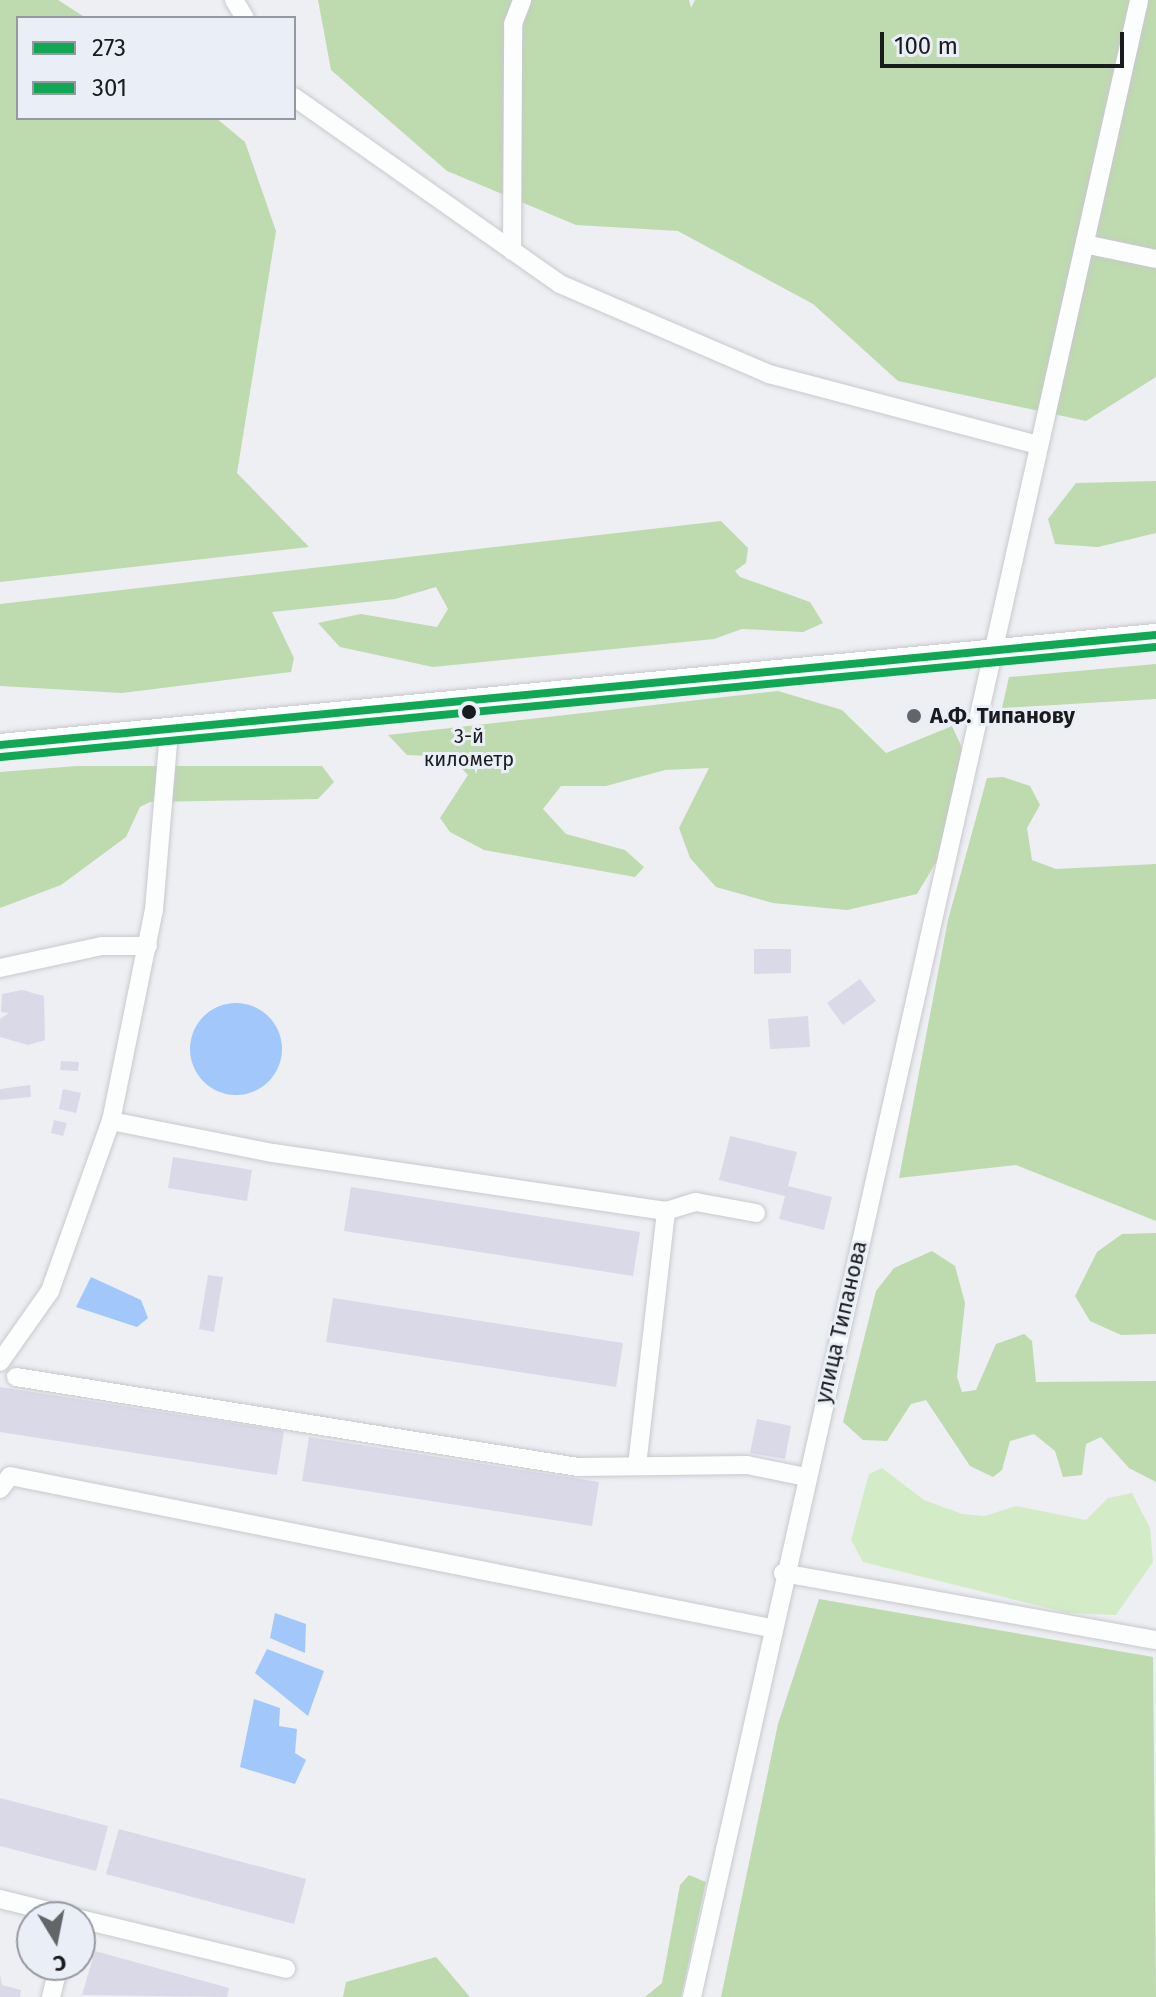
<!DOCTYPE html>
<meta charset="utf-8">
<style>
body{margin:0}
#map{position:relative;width:1156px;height:1997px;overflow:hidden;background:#edeff3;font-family:"Fira Sans",sans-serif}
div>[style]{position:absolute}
.green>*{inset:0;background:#d3ebc6}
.forest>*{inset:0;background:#bedaaf}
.water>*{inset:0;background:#a1c7fb}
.round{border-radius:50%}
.building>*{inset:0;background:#dad9e8}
.roads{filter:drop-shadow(0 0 2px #c8c9cd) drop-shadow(0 0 2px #c8c9cd)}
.minor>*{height:18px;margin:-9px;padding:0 9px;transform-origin:9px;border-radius:9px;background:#fcfdfd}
.major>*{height:22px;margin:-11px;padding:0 11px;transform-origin:11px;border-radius:11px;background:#fcfdfd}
.bus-1>*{height:8px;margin:-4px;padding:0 4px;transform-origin:4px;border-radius:4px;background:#10a855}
.bus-2>*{height:8px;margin:-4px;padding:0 4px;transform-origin:4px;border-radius:4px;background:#10a855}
.dots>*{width:22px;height:22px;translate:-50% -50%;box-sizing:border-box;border:4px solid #eaeef6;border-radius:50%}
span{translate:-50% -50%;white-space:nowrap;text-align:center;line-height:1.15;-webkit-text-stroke:6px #eaeef6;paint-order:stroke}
.bus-label{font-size:20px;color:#191b1e}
.poi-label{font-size:22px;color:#191b1e;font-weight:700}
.left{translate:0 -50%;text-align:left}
.street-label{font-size:22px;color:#191b1e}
.legend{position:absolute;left:16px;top:16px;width:280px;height:104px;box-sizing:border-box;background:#eaeef6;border:2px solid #969aa0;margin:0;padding:10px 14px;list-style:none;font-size:24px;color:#191b1e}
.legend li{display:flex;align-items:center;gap:16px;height:40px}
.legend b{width:40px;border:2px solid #969aa0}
.north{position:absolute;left:16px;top:1901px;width:80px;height:80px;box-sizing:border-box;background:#eaeef6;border:2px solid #969aa0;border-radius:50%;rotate:170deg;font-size:22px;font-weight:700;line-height:32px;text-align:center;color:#191b1e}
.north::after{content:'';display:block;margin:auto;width:28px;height:36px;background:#636569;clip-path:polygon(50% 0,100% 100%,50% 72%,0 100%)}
.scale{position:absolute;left:880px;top:32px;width:244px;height:36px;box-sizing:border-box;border:4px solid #191b1e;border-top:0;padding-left:10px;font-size:24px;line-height:28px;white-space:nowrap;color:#191b1e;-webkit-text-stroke:6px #eaeef6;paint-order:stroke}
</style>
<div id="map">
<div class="green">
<div style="clip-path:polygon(882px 1468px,924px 1500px,962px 1514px,985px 1516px,1016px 1506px,1086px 1520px,1108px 1498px,1132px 1493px,1150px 1528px,1153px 1562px,1116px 1615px,1068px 1613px,863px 1562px,851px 1540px,869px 1474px)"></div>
</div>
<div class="forest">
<div style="clip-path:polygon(0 0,58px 0,86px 18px,18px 18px,18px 118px,216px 118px,245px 142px,276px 231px,237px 473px,309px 547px,0 582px)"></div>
<div style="clip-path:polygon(318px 0,689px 0,691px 8px,695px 0,1156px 0,1156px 377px,1086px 421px,898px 381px,813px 304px,678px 231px,576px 225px,447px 171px,331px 70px)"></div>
<div style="clip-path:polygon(1156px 481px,1156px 533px,1098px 547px,1055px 544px,1048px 519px,1076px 483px)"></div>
<div style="clip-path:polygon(721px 521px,748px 548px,746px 563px,735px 571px,740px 577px,810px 602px,823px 623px,803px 632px,742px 629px,714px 639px,433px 667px,340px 647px,318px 623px,361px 614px,437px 627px,448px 609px,436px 587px,395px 599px,272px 612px,294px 658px,291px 672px,122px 693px,0 686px,0 604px)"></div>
<div style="clip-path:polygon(1156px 664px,1156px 699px,1002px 708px,1009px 677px)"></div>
<div style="clip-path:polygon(778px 691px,842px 710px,886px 753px,952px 726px,967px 759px,938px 859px,917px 894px,847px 910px,773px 903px,716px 887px,690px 858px,679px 828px,709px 768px,665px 770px,606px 786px,561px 786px,543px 809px,566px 834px,625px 850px,644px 867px,635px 877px,484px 850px,450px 832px,440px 818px,468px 775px,451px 757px,407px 755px,388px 735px)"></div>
<div style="clip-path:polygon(77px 766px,322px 766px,334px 782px,318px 799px,150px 802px,140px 807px,126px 837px,61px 885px,0 908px,0 772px)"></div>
<div style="clip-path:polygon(1003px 777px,1030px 786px,1040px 805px,1027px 828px,1032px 860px,1056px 869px,1156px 864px,1156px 1221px,1016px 1165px,899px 1178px,948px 920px,987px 778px)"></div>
<div style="clip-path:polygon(1156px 1233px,1156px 1334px,1121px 1335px,1090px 1321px,1075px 1296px,1097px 1252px,1122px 1234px)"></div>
<div style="clip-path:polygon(932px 1251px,955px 1266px,965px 1303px,957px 1377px,962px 1392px,976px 1390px,996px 1344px,1024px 1334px,1032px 1341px,1036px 1382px,1156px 1381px,1156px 1482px,1129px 1468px,1101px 1437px,1086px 1444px,1082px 1475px,1063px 1477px,1055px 1451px,1034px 1434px,1010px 1441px,1002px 1470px,993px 1477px,970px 1466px,926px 1400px,911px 1404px,887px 1441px,863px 1440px,843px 1422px,876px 1291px,894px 1268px)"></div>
<div style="clip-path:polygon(819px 1599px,1153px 1657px,1156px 1997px,721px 1997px,778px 1724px)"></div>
<div style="clip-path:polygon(689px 1875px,706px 1882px,681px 1997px,645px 1997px,662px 1983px,680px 1885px)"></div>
<div style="clip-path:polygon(436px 1957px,470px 1997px,343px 1997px,346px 1982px)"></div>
</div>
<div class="water">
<div class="round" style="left:190px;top:1003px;width:92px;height:92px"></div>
<div style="clip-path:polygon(91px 1277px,141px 1300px,148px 1318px,137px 1327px,76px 1307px)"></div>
<div style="clip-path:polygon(275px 1613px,306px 1624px,305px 1653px,270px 1638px)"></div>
<div style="clip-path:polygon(267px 1649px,324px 1671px,308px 1716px,255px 1673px)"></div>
<div style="clip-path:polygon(254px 1699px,280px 1708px,279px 1726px,297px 1729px,295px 1753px,306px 1760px,295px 1784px,240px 1767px)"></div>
</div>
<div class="building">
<div style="clip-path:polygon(754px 949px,791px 949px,791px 973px,754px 974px)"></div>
<div style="clip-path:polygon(860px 979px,876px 1001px,843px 1025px,827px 1003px)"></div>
<div style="clip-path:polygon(22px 990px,44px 996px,45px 1040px,28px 1045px,0 1037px,0 1019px,9px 1013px,1px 1012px,2px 994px)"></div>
<div style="clip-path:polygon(808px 1016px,810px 1047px,770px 1049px,768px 1019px)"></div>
<div style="clip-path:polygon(61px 1061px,79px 1062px,78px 1071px,60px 1070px)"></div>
<div style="clip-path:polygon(30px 1085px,31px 1097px,0 1100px,0 1089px)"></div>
<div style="clip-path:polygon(63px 1089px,81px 1093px,76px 1113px,59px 1109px)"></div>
<div style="clip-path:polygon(54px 1120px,67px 1123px,63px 1136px,51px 1133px)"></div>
<div style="clip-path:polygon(730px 1136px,797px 1152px,788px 1186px,832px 1197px,824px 1230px,779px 1219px,785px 1196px,719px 1180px)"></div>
<div style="clip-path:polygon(173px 1157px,252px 1170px,247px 1201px,168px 1188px)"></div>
<div style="clip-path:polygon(351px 1187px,640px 1232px,633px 1276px,344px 1231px)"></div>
<div style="clip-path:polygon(208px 1275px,223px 1277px,214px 1332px,199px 1329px)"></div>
<div style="clip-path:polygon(333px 1298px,623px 1343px,616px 1387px,326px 1342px)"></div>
<div style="clip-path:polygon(0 1387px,284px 1431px,277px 1475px,0 1432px)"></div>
<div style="clip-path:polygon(757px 1419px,791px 1426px,785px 1459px,750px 1453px)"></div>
<div style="clip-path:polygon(309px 1437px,599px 1482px,592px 1526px,302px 1481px)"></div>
<div style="clip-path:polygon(0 1798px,108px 1826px,96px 1871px,0 1846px)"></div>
<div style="clip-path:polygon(119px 1829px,306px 1879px,294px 1924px,106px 1874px)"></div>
<div style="clip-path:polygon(95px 1951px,229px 1988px,227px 1997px,82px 1995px)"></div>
<div style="clip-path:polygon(0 1974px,2px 1985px,21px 1990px,20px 1997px,0 1997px)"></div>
</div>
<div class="roads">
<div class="minor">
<div style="left:234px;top:0;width:21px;rotate:59deg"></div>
<div style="left:294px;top:97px;width:325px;rotate:35.1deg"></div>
<div style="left:560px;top:284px;width:228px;rotate:23.3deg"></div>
<div style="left:769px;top:374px;width:278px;rotate:14.8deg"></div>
<div style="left:1089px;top:245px;width:68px;rotate:11.8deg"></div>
<div style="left:512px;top:251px;width:227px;rotate:-89.7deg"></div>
<div style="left:513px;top:24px;width:26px;rotate:-69deg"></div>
<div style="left:0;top:968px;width:104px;rotate:-12.2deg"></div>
<div style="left:102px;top:946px;width:46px"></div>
<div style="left:111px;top:1121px;width:165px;rotate:11.2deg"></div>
<div style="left:273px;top:1153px;width:397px;rotate:8.4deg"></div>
<div style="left:666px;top:1211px;width:31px;rotate:-17deg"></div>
<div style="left:696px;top:1202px;width:61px;rotate:10.4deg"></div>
<div style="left:0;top:1362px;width:87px;rotate:-54.8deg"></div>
<div style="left:50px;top:1291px;width:181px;rotate:-70.3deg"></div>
<div style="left:111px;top:1121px;width:215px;rotate:-78.5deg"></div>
<div style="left:154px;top:910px;width:180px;rotate:-85.2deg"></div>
<div style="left:16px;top:1377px;width:569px;rotate:9.1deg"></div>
<div style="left:578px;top:1467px;width:169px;rotate:-0.7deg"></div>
<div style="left:747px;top:1465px;width:60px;rotate:11.5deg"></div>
<div style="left:637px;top:1466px;width:257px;rotate:-83.5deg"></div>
<div style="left:0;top:1489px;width:16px;rotate:-52deg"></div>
<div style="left:10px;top:1476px;width:776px;rotate:11.3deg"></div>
<div style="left:783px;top:1573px;width:379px;rotate:10.2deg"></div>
<div style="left:0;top:1899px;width:75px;rotate:13.9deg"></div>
<div style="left:80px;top:1919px;width:212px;rotate:13.6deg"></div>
<div style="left:51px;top:1997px;width:33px;rotate:-76deg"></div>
<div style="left:692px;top:1997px;width:2046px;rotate:-77.38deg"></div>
</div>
<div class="major">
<div style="left:0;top:745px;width:1161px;rotate:-5.44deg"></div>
</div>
</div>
<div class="bus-1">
<div style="left:0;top:745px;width:1161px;rotate:-5.44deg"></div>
</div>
<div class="bus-2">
<div style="left:1px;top:757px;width:1160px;rotate:-5.44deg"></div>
</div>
<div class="dots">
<div style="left:469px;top:712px;background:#191b1e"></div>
<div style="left:914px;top:716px;background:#636569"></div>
</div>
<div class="bus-label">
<span style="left:469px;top:748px">3-й<br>километр</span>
</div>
<div class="poi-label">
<span class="left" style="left:930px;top:716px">А.Ф. Типанову</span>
</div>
<div class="street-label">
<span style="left:841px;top:1322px;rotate:-77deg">улица Типанова</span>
</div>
<ul class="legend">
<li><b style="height:10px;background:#10a855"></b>273</li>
<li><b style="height:10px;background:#10a855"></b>301</li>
</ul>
<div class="north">С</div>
<div class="scale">100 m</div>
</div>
